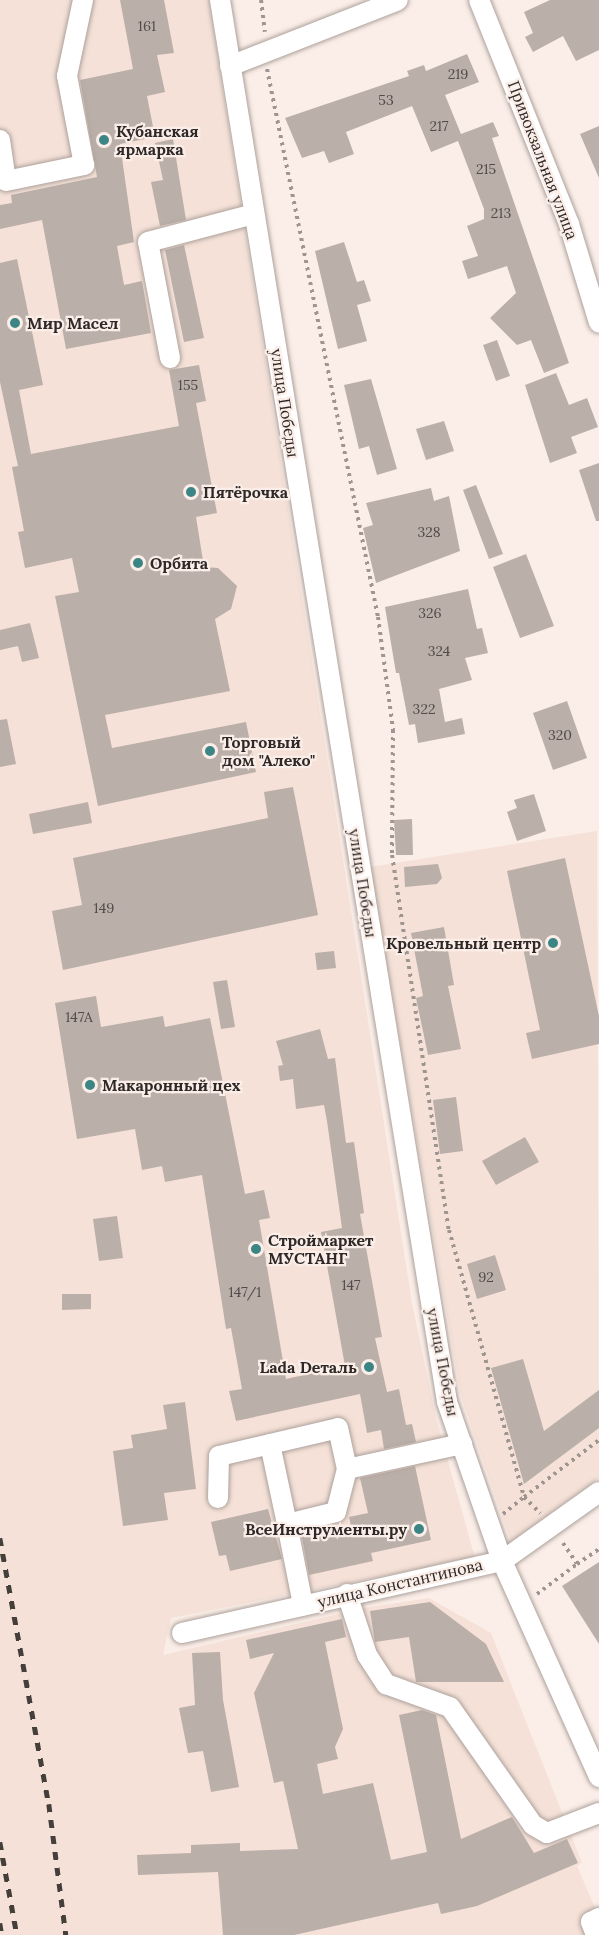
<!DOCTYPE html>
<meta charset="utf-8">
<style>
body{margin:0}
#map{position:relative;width:599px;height:1935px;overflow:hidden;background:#fbeee8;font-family:Lora,serif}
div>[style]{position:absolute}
.built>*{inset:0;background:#f5e1d7}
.building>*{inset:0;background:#bbafa9}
.path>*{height:4px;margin-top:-2px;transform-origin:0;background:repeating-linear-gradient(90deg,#9e9591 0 3px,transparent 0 7.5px)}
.roads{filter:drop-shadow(0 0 2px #ada19c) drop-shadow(0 0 2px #ada19c)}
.minor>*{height:20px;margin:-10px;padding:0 10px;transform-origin:10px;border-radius:10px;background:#fff}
.rail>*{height:4.5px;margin-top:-2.25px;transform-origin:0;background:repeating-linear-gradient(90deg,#453f3c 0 8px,transparent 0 16px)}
.dots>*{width:16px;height:16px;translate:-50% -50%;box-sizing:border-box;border:3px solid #fbeee8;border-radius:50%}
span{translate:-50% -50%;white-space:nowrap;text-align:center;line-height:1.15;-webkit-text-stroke:4.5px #fbeee8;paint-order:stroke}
.number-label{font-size:14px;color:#514a48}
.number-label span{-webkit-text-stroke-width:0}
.poi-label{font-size:16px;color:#2e2927;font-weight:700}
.left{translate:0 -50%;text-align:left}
.right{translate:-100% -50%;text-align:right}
.street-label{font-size:16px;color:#2e2927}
</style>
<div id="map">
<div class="built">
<div style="clip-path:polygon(0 0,209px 0,412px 1303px,436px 1418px,475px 1558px,171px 1618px,163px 1655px,364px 1608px,429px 1598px,491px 1633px,582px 1863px,577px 1866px,599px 1917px,599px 1935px,0 1935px)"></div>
<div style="clip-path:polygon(597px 831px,599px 1478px,511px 1542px,461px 1396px,370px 867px)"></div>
</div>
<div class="building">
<div style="clip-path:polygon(120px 0,164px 0,174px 53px,157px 55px,165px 92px,147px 96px,155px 137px,120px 144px,134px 242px,117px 246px,124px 285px,142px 281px,151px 333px,66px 349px,42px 220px,0 229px,0 205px,12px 203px,11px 195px,97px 177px,80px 80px,133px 69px)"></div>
<div style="clip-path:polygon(550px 0,599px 0,599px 50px,576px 61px,563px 36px,533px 52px,525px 37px,533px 33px,524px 12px)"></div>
<div style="clip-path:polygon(467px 54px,479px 82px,445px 95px,461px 134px,493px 122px,499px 136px,492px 138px,569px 363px,544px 373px,531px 340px,517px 345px,490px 318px,516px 293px,507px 266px,468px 279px,462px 261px,478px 256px,467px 226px,484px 219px,484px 209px,458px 141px,431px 152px,412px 106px,346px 132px,354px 154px,329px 163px,324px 151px,302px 158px,285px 118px,409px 76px,407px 71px,424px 65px,426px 71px)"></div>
<div style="clip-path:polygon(599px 126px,599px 178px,580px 134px)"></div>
<div style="clip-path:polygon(173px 139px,186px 220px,160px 226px,151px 182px,163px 180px,155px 143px)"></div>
<div style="clip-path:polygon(344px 242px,357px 282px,364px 280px,371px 301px,357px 305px,367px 341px,338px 349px,315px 251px)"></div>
<div style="clip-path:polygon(184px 245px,204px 338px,184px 342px,165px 250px)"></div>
<div style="clip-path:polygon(17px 259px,43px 385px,19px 390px,31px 454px,179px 426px,169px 370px,199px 365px,206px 401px,196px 403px,217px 513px,196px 517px,204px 567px,218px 568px,237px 586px,231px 609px,215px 619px,230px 691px,105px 715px,112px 748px,246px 722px,256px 772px,98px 806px,55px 596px,79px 592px,72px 558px,25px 568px,18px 532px,24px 531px,12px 467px,18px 466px,0 382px,0 263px)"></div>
<div style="clip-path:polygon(497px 340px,510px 376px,496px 381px,483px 345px)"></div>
<div style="clip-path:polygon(556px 373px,569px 405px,587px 398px,598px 427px,571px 437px,577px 453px,550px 463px,525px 385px)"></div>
<div style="clip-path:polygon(371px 379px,397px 469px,377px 475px,369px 446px,359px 449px,344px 385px)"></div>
<div style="clip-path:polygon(444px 421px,454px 451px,426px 460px,416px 429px)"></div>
<div style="clip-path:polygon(599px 463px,599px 521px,596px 521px,579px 470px)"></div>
<div style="clip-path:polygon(476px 485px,503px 554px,489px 559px,463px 490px)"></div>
<div style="clip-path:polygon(431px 488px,434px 501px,449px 496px,460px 551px,376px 583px,363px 528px,373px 525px,366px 503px)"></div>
<div style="clip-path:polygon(526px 554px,554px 626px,520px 638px,493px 567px)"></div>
<div style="clip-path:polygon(468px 589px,477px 629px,482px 628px,488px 653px,465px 658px,472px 680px,439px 689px,445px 722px,462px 718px,465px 734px,418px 743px,415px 724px,409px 725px,399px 673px,396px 673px,385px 607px)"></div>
<div style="clip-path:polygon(30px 623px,39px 658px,22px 662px,18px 646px,0 650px,0 630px)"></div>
<div style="clip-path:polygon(567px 701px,587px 758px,553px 770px,533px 713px)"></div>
<div style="clip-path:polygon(7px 719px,16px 764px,0 767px,0 720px)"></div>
<div style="clip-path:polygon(293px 787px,318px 915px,63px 970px,52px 911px,82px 905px,73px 858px,268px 818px,264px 792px)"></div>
<div style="clip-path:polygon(534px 794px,546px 831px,517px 841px,507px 812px,517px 808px,514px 800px)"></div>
<div style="clip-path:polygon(88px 802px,92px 823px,33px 834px,29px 814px)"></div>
<div style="clip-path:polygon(412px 819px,413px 855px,396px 855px,394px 820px)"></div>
<div style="clip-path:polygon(565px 858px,599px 1016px,599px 1044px,532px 1059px,526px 1033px,540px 1030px,507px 871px)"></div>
<div style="clip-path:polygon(438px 864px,442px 878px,437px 884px,405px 887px,404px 867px)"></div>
<div style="clip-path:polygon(444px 927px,454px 985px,448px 986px,461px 1049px,428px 1055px,416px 998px,423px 996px,411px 933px)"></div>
<div style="clip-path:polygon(334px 951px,336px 968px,317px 970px,315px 953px)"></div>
<div style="clip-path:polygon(227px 980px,235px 1027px,221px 1029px,213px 982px)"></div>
<div style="clip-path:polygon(96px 996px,101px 1027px,163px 1016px,165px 1027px,210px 1018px,245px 1194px,264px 1190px,270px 1218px,259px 1220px,286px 1379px,345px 1366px,321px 1232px,342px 1228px,327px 1121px,324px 1105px,296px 1109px,293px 1079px,280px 1081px,278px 1066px,283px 1065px,276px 1041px,320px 1029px,328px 1059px,335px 1058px,346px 1143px,354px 1142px,364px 1213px,360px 1214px,382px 1337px,375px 1338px,387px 1392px,399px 1389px,406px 1425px,412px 1424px,416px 1442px,384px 1449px,381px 1430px,367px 1433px,360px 1394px,236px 1421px,229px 1391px,242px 1389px,231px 1328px,226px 1329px,202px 1175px,165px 1182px,162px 1166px,142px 1170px,135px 1129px,77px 1139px,55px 1003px)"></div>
<div style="clip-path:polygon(456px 1097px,463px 1151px,440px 1154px,433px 1100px)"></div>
<div style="clip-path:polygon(525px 1137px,539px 1162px,496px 1185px,482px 1161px)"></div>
<div style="clip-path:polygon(117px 1216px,123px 1258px,99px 1261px,93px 1219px)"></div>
<div style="clip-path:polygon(495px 1255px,506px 1290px,477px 1299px,467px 1264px)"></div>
<div style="clip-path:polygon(62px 1294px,91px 1294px,91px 1309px,62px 1310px)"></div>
<div style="clip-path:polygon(523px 1359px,544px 1431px,599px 1390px,599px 1428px,524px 1484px,491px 1368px)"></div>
<div style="clip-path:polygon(185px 1402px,196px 1489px,164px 1493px,168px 1520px,123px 1526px,113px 1451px,133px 1448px,131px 1435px,167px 1429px,163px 1405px)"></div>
<div style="clip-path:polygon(415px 1466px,431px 1540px,371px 1553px,373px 1561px,309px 1575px,302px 1537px,351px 1526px,349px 1517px,368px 1513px,360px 1478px)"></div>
<div style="clip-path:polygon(268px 1509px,282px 1559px,230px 1571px,226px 1555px,219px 1556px,211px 1522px)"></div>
<div style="clip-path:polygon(599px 1562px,599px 1644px,562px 1586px)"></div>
<div style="clip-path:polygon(430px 1602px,486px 1644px,504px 1682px,416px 1682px,409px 1637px,375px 1642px,370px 1611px)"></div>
<div style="clip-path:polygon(342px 1619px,346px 1637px,325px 1642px,343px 1729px,335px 1747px,338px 1759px,317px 1764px,323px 1794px,373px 1783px,391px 1860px,427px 1852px,399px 1715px,422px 1710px,436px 1715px,461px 1839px,512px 1817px,534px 1853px,567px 1839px,578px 1863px,477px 1906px,441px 1914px,438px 1903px,294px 1935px,223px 1935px,218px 1872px,138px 1875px,137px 1855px,191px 1853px,191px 1845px,240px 1843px,240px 1851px,298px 1849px,283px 1781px,274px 1783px,254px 1693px,274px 1653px,250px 1659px,246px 1640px)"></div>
<div style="clip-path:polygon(220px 1652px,223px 1700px,239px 1787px,211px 1792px,203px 1751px,188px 1753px,179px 1708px,195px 1705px,192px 1653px)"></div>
</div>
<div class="path">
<div style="left:261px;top:0;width:32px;rotate:83deg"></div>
<div style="left:267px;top:69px;width:559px;rotate:78.55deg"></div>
<div style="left:378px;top:617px;width:114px;rotate:82.4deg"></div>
<div style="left:393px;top:730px;width:125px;rotate:90.5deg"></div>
<div style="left:392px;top:855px;width:379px;rotate:81.4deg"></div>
<div style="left:449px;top:1230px;width:277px;rotate:74.3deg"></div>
<div style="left:524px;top:1497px;width:94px;rotate:-37.2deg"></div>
<div style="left:503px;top:1514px;width:27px;rotate:-39deg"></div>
<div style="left:524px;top:1497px;width:23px;rotate:45deg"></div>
<div style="left:563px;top:1543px;width:25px;rotate:56deg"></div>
<div style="left:577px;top:1564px;width:27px;rotate:-34deg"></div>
<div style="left:537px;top:1594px;width:50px;rotate:-36.9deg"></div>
</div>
<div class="roads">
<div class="minor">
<div style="left:220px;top:0;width:1420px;rotate:80.8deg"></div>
<div style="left:447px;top:1402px;width:168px;rotate:70.9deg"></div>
<div style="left:502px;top:1561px;width:237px;rotate:65.8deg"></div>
<div style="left:479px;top:0;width:241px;rotate:68.1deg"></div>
<div style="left:569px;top:224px;width:103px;rotate:73.1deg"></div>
<div style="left:230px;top:66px;width:180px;rotate:-21.4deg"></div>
<div style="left:0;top:140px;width:41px;rotate:81.7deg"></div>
<div style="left:6px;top:181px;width:80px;rotate:-11.6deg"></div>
<div style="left:84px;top:165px;width:91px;rotate:-100.8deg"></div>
<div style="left:67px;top:76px;width:78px;rotate:-78.1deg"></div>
<div style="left:170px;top:358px;width:118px;rotate:-100.7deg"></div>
<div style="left:148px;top:242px;width:110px;rotate:-14.8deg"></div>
<div style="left:270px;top:1444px;width:82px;rotate:78deg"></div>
<div style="left:347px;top:1469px;width:118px;rotate:-12.3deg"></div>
<div style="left:218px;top:1498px;width:42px;rotate:-88.6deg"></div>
<div style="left:219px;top:1456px;width:122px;rotate:-13.2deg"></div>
<div style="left:338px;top:1428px;width:42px;rotate:77.6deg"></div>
<div style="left:347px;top:1469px;width:44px;rotate:104.3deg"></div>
<div style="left:336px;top:1512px;width:50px;rotate:166.2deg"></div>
<div style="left:287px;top:1524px;width:83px;rotate:78.8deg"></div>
<div style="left:347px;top:1594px;width:64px;rotate:71.8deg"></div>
<div style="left:367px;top:1655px;width:35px;rotate:57deg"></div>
<div style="left:386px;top:1684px;width:68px;rotate:19.8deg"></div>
<div style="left:450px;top:1707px;width:144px;rotate:54.9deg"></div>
<div style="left:533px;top:1825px;width:16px;rotate:30deg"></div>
<div style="left:547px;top:1833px;width:56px;rotate:-21deg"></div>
<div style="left:182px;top:1633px;width:328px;rotate:-12.7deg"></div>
<div style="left:502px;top:1561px;width:119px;rotate:-35.4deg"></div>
<div style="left:596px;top:1935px;width:14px;rotate:-111deg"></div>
<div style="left:591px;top:1922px;width:9px;rotate:-27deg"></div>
</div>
</div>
<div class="rail">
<div style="left:0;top:1538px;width:270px;rotate:79.6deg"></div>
<div style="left:49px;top:1804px;width:132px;rotate:82.6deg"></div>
<div style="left:0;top:1842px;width:95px;rotate:79.6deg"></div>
<div style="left:0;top:1923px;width:12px;rotate:81deg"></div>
</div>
<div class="dots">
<div style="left:104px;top:140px;background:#3c8585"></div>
<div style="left:15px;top:323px;background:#3c8585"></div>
<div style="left:191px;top:492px;background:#3c8585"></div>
<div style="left:138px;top:563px;background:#3c8585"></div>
<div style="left:210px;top:751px;background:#3c8585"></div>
<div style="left:553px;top:943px;background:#3c8585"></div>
<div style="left:90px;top:1085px;background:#3c8585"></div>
<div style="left:256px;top:1249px;background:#3c8585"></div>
<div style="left:369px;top:1367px;background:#3c8585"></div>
<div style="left:419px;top:1529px;background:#3c8585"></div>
</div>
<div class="number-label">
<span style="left:147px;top:26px">161</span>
<span style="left:458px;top:74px">219</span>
<span style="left:386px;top:100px">53</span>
<span style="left:439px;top:126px">217</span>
<span style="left:486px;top:169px">215</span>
<span style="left:501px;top:213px">213</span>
<span style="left:188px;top:385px">155</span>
<span style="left:429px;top:532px">328</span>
<span style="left:430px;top:613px">326</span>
<span style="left:439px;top:651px">324</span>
<span style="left:424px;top:709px">322</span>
<span style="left:560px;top:735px">320</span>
<span style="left:104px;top:908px">149</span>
<span style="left:79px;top:1017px">147А</span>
<span style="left:486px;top:1277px">92</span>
<span style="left:351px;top:1285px">147</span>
<span style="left:245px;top:1292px">147/1</span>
</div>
<div class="poi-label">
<span class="left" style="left:116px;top:140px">Кубанская<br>ярмарка</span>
<span class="left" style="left:27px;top:323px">Мир Масел</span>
<span class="left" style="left:203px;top:492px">Пятёрочка</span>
<span class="left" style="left:150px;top:563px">Орбита</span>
<span class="left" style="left:222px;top:751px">Торговый<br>дом "Алеко"</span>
<span class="right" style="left:541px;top:943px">Кровельный центр</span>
<span class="left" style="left:102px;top:1085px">Макаронный цех</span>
<span class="left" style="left:268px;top:1249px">Строймаркет<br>МУСТАНГ</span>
<span class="right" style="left:357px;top:1367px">Lada Dеталь</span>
<span class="right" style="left:407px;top:1529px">ВсеИнструменты.ру</span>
</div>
<div class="street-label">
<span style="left:543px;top:160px;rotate:69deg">Привокзальная улица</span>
<span style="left:285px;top:403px;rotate:81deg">улица Победы</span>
<span style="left:363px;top:883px;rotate:81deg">улица Победы</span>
<span style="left:443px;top:1362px;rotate:79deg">улица Победы</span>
<span style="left:400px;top:1583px;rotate:-13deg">улица Константинова</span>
</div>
</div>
